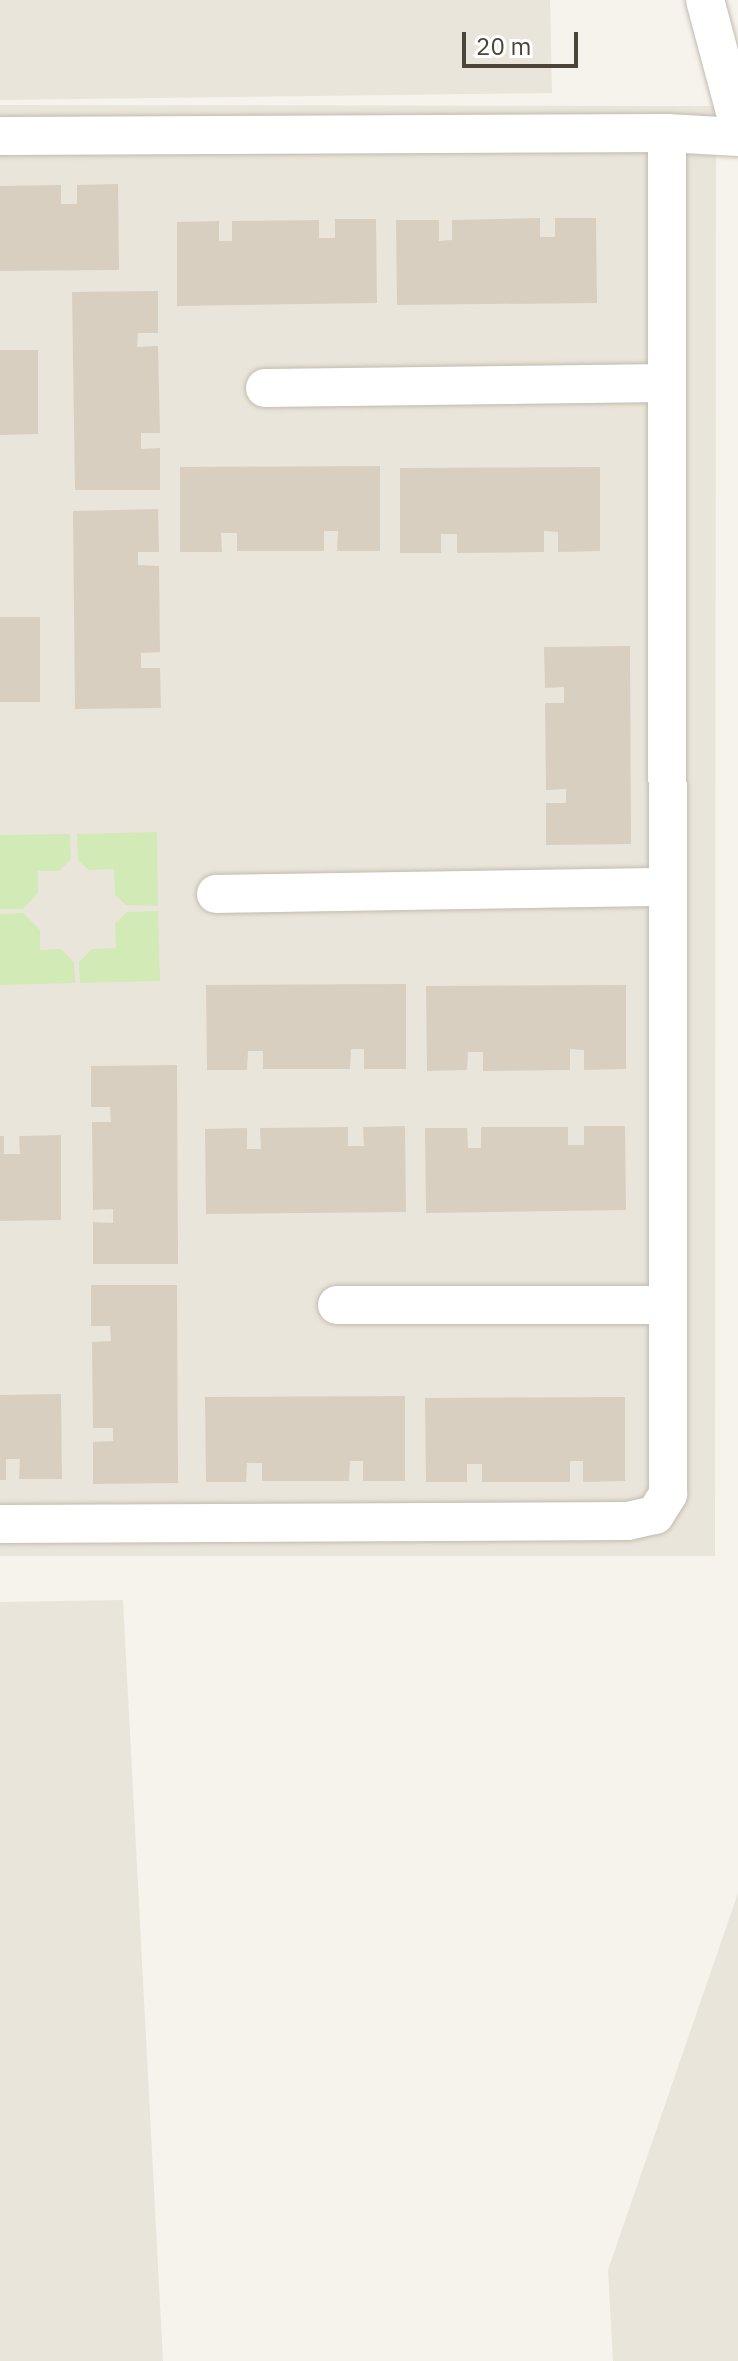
<!DOCTYPE html>
<style>
body{margin:0}
#map{position:relative;width:738px;height:2361px;overflow:hidden;background:#f6f3ec;font-family:"IBM Plex Sans",sans-serif}
div>[style]{position:absolute}
.residential>*{inset:0;background:#eae5da}
.green>*{inset:0;background:#d2eab5}
.building>*{inset:0;background:#d8cfc1}
.roads{filter:drop-shadow(0 0 2px #c2bbae) drop-shadow(0 0 2px #c2bbae)}
.minor>*{height:38px;margin:-19px;padding:0 19px;transform-origin:19px;border-radius:19px;background:#fff}
span{translate:-50% -50%;white-space:nowrap;text-align:center;line-height:1.15;-webkit-text-stroke:8px #fff;paint-order:stroke}
.scale{position:absolute;left:462px;top:32px;width:116px;height:36px;box-sizing:border-box;border:4px solid #4b4439;border-top:0;padding-left:10px;font-size:24px;line-height:28px;white-space:nowrap;color:#4b4439;-webkit-text-stroke:6px #fff;paint-order:stroke}
</style>
<div id="map">
<div class="residential">
<div style="clip-path:polygon(0 0,550px 0,552px 93px,0 100px)"></div>
<div style="clip-path:polygon(0 105px,716px 106px,715px 1556px,0 1556px)"></div>
<div style="clip-path:polygon(123px 1600px,163px 2361px,0 2361px,0 1602px)"></div>
<div style="clip-path:polygon(738px 1893px,738px 2361px,613px 2361px,608px 2270px)"></div>
</div>
<div class="green">
<div style="clip-path:polygon(157px 832px,158px 906px,126px 905px,115px 895px,114px 869px,89px 870px,78px 860px,77px 834px)"></div>
<div style="clip-path:polygon(70px 834px,71px 859px,59px 871px,38px 871px,38px 893px,23px 909px,0 909px,0 835px)"></div>
<div style="clip-path:polygon(158px 911px,160px 981px,80px 983px,79px 962px,92px 949px,116px 948px,115px 924px,127px 912px)"></div>
<div style="clip-path:polygon(23px 913px,40px 930px,40px 950px,61px 949px,74px 962px,75px 983px,0 985px,0 914px)"></div>
</div>
<div class="building">
<div style="clip-path:polygon(118px 184px,119px 270px,0 271px,0 186px,61px 185px,61px 204px,77px 204px,77px 185px)"></div>
<div style="clip-path:polygon(540px 218px,540px 237px,555px 237px,555px 218px,596px 218px,597px 303px,397px 305px,396px 220px,439px 220px,439px 241px,452px 240px,452px 220px)"></div>
<div style="clip-path:polygon(335px 219px,376px 219px,377px 303px,177px 306px,177px 222px,219px 221px,219px 241px,232px 241px,232px 221px,319px 220px,319px 238px,335px 238px)"></div>
<div style="clip-path:polygon(158px 291px,158px 333px,138px 333px,137px 347px,158px 346px,160px 433px,141px 433px,141px 449px,160px 448px,160px 490px,75px 490px,72px 292px)"></div>
<div style="clip-path:polygon(0 350px,38px 350px,38px 434px,0 435px)"></div>
<div style="clip-path:polygon(380px 466px,380px 551px,337px 551px,338px 531px,324px 531px,324px 551px,237px 551px,237px 533px,221px 533px,222px 552px,180px 552px,180px 467px)"></div>
<div style="clip-path:polygon(600px 467px,600px 551px,558px 552px,558px 532px,544px 531px,544px 552px,457px 553px,457px 534px,441px 534px,441px 553px,400px 553px,400px 468px)"></div>
<div style="clip-path:polygon(158px 509px,159px 552px,138px 552px,138px 565px,159px 566px,160px 652px,141px 653px,141px 668px,160px 668px,161px 708px,75px 709px,73px 511px)"></div>
<div style="clip-path:polygon(0 617px,40px 617px,40px 702px,0 702px)"></div>
<div style="clip-path:polygon(630px 646px,631px 844px,546px 845px,546px 803px,566px 803px,566px 789px,546px 790px,545px 703px,564px 703px,564px 687px,545px 688px,544px 647px)"></div>
<div style="clip-path:polygon(406px 984px,406px 1069px,364px 1069px,364px 1049px,351px 1049px,350px 1069px,263px 1069px,263px 1051px,248px 1051px,247px 1070px,207px 1070px,206px 985px)"></div>
<div style="clip-path:polygon(626px 985px,626px 1069px,584px 1070px,584px 1050px,570px 1049px,570px 1070px,483px 1071px,483px 1052px,468px 1052px,467px 1070px,427px 1071px,426px 986px)"></div>
<div style="clip-path:polygon(177px 1065px,178px 1264px,93px 1264px,93px 1222px,113px 1223px,113px 1209px,93px 1210px,92px 1122px,111px 1122px,110px 1107px,91px 1107px,91px 1066px)"></div>
<div style="clip-path:polygon(405px 1126px,406px 1212px,206px 1214px,205px 1129px,247px 1128px,247px 1149px,261px 1149px,260px 1128px,348px 1127px,348px 1146px,364px 1146px,363px 1127px)"></div>
<div style="clip-path:polygon(584px 1126px,625px 1126px,626px 1210px,426px 1213px,425px 1128px,467px 1128px,468px 1148px,481px 1148px,481px 1127px,568px 1127px,568px 1145px,584px 1145px)"></div>
<div style="clip-path:polygon(61px 1135px,61px 1220px,0 1221px,0 1136px,4px 1136px,4px 1154px,20px 1154px,19px 1136px)"></div>
<div style="clip-path:polygon(91px 1285px,177px 1285px,178px 1483px,93px 1484px,93px 1442px,113px 1441px,113px 1428px,93px 1428px,92px 1342px,111px 1341px,110px 1326px,91px 1326px)"></div>
<div style="clip-path:polygon(61px 1394px,62px 1479px,19px 1479px,20px 1459px,6px 1459px,6px 1480px,0 1480px,0 1395px)"></div>
<div style="clip-path:polygon(405px 1396px,405px 1481px,363px 1481px,363px 1461px,350px 1461px,349px 1481px,262px 1481px,262px 1463px,247px 1463px,246px 1482px,206px 1482px,205px 1397px)"></div>
<div style="clip-path:polygon(625px 1397px,625px 1481px,583px 1482px,583px 1461px,570px 1461px,570px 1482px,482px 1482px,482px 1464px,467px 1464px,467px 1482px,426px 1482px,425px 1398px)"></div>
</div>
<div class="roads">
<div class="minor">
<div style="left:705px;top:0;width:127px;rotate:75deg"></div>
<div style="left:0;top:136px;width:667px;rotate:-0.26deg"></div>
<div style="left:667px;top:133px;width:71px;rotate:3.2deg"></div>
<div style="left:265px;top:388px;width:402px;rotate:-0.7deg"></div>
<div style="left:216px;top:894px;width:451px;rotate:-0.9deg"></div>
<div style="left:337px;top:1305px;width:331px"></div>
<div style="left:0;top:1524px;width:628px;rotate:-0.27deg"></div>
<div style="left:628px;top:1521px;width:28px;rotate:-13deg"></div>
<div style="left:655px;top:1515px;width:25px;rotate:-58deg"></div>
<div style="left:668px;top:1494px;width:1361px;rotate:-90.04deg"></div>
</div>
</div>
<div class="scale">20 m</div>
</div>
